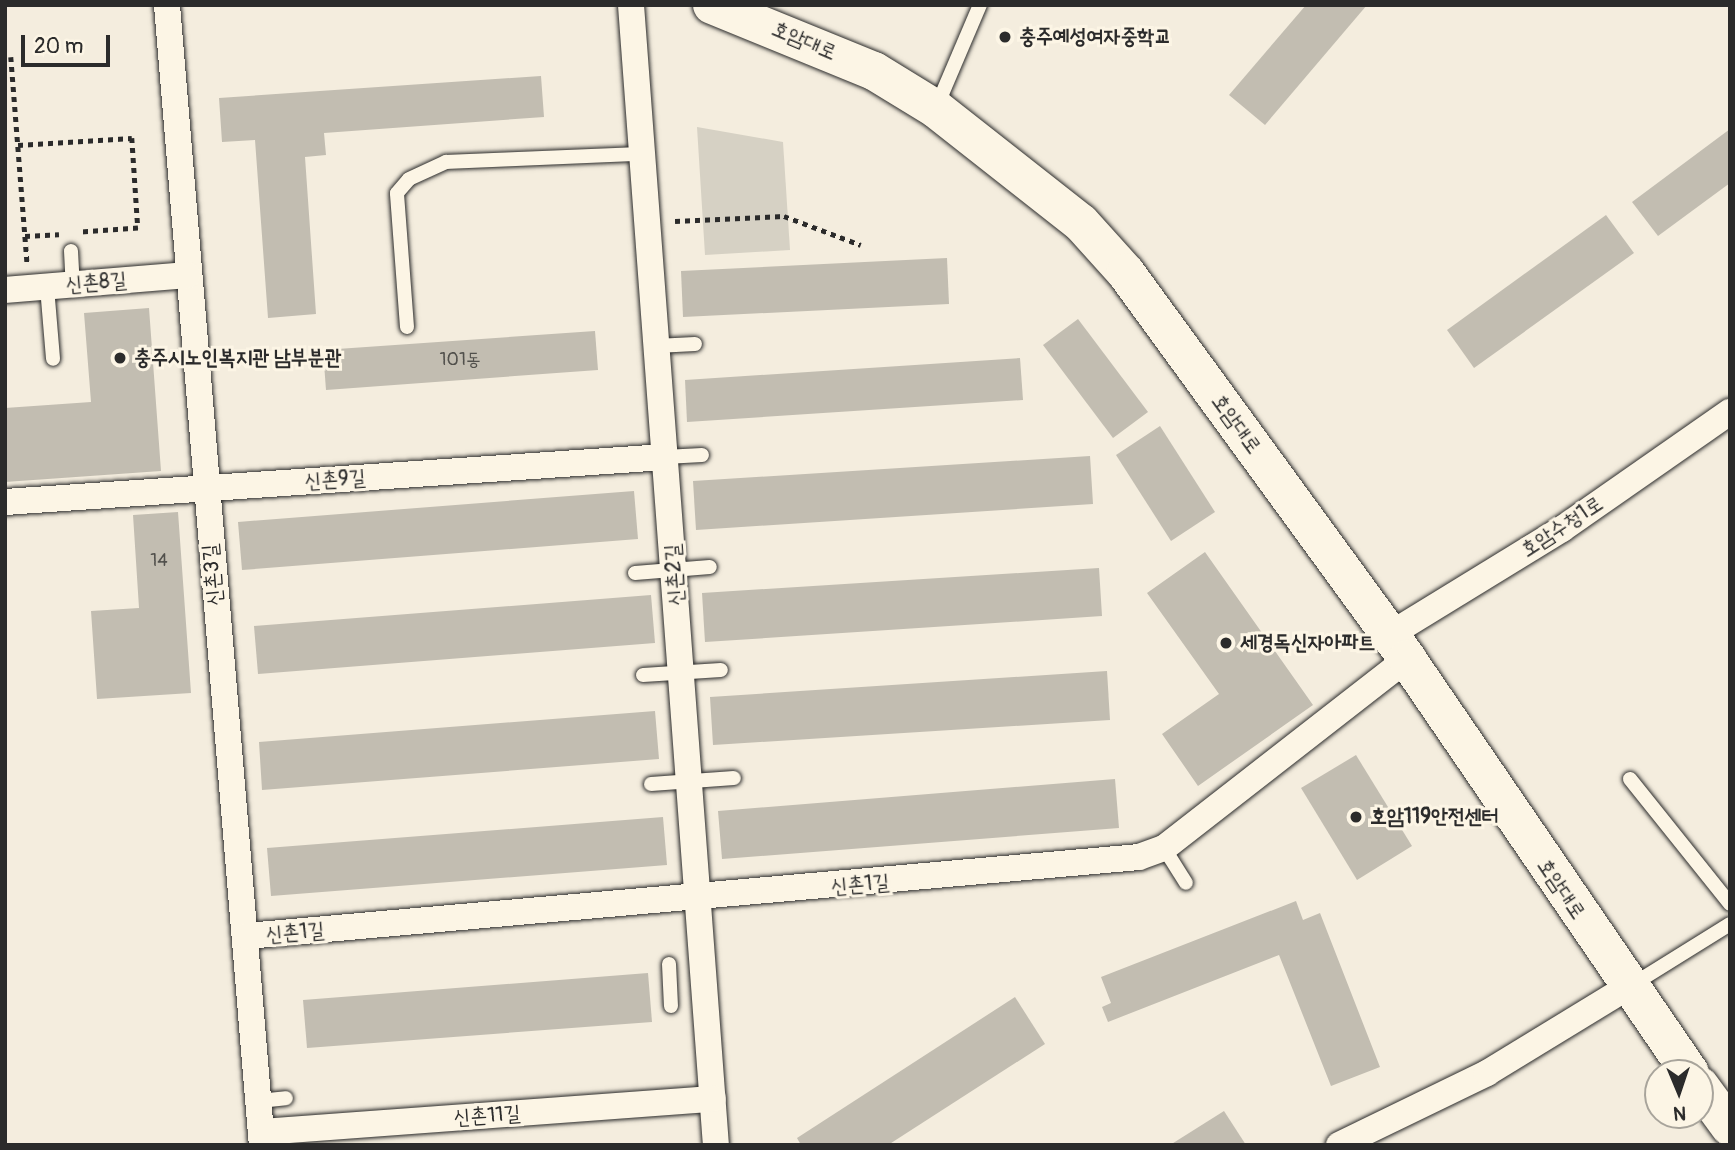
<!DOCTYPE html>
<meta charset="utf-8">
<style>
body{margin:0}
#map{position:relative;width:1735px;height:1150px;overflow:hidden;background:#f4edde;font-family:Pangolin,"Poor Story",sans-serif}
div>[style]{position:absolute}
.green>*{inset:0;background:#d6d1c4}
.building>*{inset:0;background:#c2bdb1}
.path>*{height:4.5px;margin-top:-2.25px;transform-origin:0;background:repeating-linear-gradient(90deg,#2b2b2b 0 5px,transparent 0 10px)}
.roads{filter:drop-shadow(0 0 2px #2b2b2b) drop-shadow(0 0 2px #2b2b2b)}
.lane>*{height:14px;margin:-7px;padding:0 7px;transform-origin:7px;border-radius:7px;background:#fcf5e5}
.street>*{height:26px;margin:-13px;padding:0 13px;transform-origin:13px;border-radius:13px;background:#fcf5e5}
.secondary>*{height:38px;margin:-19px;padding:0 19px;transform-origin:19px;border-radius:19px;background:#fcf5e5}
.dots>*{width:19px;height:19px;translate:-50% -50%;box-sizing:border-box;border:4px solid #fcf5e5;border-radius:50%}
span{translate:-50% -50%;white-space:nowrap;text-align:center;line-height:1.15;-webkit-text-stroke:6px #fcf5e5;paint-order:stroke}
.number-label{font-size:18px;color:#51504c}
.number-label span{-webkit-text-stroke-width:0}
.poi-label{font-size:21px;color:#2b2b2b;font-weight:700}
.left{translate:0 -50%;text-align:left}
.street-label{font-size:21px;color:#2b2b2b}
.frame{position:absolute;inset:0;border:7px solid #2b2b2b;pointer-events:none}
.north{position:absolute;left:1644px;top:1059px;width:70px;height:70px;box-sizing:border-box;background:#fcf5e5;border:2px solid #a8a49b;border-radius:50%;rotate:178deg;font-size:19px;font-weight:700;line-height:28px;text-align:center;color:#2b2b2b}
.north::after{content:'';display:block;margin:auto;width:24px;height:32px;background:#2b2b2b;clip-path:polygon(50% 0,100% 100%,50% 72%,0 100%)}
.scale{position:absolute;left:21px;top:35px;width:89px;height:32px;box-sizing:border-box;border:4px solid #2b2b2b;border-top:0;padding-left:9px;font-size:21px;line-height:24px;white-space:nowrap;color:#2b2b2b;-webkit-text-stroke:5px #fcf5e5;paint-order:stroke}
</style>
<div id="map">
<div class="green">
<div style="clip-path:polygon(697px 127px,783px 142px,790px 250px,705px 255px)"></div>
</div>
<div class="building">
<div style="clip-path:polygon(1306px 5px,1367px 5px,1265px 125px,1229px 95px)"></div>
<div style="clip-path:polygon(541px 76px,544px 117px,324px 133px,326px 155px,305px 157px,316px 314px,268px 318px,255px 140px,222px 142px,219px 98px)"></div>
<div style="clip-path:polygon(1730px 129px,1730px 183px,1658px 236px,1632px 202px)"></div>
<div style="clip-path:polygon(1606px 215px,1634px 253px,1474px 368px,1447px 330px)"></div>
<div style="clip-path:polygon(947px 258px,949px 304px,683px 317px,681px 271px)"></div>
<div style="clip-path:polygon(149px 308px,161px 471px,5px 482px,5px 408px,91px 402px,84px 313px)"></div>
<div style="clip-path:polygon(1078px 319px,1148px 412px,1113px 438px,1043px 345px)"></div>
<div style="clip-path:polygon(595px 331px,598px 370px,326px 390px,323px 350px)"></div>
<div style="clip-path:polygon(1020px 358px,1023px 400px,687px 422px,685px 380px)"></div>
<div style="clip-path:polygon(1160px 426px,1215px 512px,1171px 541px,1116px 455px)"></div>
<div style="clip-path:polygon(1090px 456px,1093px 504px,696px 530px,693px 481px)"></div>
<div style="clip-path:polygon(634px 491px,638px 539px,242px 570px,238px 522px)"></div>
<div style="clip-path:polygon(178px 512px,191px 693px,97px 699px,91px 611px,139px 608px,133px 515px)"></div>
<div style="clip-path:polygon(1205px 552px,1313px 705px,1198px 786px,1162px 734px,1219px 694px,1147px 593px)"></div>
<div style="clip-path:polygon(1099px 568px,1102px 616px,705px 642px,702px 593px)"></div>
<div style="clip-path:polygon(651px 595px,655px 643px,258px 674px,254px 626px)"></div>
<div style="clip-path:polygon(1107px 671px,1110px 720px,713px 745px,710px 697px)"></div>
<div style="clip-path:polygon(655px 711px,659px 759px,262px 790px,259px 742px)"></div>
<div style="clip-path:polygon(1356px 755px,1412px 846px,1357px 880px,1301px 788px)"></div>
<div style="clip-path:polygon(1115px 779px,1119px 828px,722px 859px,718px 811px)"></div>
<div style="clip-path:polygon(663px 817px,667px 865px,271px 896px,267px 848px)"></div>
<div style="clip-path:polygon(1296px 901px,1303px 920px,1320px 913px,1380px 1067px,1331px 1086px,1279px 955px,1108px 1022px,1102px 1007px,1111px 1003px,1101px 977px)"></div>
<div style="clip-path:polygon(648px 973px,652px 1022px,307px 1048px,303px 1000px)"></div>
<div style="clip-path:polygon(1015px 997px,1045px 1044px,888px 1145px,801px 1145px,797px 1138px)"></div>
<div style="clip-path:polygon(1224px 1111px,1246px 1145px,1170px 1145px)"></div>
</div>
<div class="path">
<div style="left:11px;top:57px;width:206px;rotate:85.5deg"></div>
<div style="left:18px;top:145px;width:114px;rotate:-3.5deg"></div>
<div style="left:132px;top:138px;width:90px;rotate:86.2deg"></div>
<div style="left:138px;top:228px;width:57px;rotate:176deg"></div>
<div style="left:675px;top:221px;width:109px;rotate:-2.6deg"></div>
<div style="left:784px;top:216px;width:82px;rotate:20.6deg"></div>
<div style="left:25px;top:236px;width:34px;rotate:-3deg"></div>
</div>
<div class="roads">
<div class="lane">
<div style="left:936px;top:108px;width:112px;rotate:-66.9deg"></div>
<div style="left:71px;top:251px;width:33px;rotate:87deg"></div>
<div style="left:47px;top:287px;width:72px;rotate:85.2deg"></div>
<div style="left:407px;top:327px;width:134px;rotate:-94.3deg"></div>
<div style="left:397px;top:193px;width:18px;rotate:-49deg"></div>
<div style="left:409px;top:179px;width:41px;rotate:-24.7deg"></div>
<div style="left:446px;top:162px;width:193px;rotate:-2.4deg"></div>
<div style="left:656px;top:346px;width:39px;rotate:-3deg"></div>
<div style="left:665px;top:457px;width:37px;rotate:-3deg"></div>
<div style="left:635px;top:573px;width:75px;rotate:-4.6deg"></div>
<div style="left:643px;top:675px;width:78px;rotate:-3.7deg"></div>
<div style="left:1630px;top:779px;width:160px;rotate:51.3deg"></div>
<div style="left:651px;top:784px;width:83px;rotate:-4.1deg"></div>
<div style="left:1164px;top:848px;width:41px;rotate:57.8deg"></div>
<div style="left:669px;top:964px;width:42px;rotate:87.3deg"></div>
<div style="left:1632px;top:985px;width:115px;rotate:-31.9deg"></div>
<div style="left:259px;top:1101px;width:27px;rotate:-6deg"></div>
</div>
<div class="street">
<div style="left:167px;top:5px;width:1144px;rotate:85.24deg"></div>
<div style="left:631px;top:5px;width:1143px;rotate:85.74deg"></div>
<div style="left:5px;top:290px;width:183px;rotate:-4.7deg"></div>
<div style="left:5px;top:502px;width:662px;rotate:-3.9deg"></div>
<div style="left:1389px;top:635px;width:203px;rotate:-31.5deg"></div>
<div style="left:1562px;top:529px;width:205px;rotate:-34.9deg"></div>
<div style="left:247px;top:936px;width:895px;rotate:-5.06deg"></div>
<div style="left:1139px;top:857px;width:27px;rotate:-20deg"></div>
<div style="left:1164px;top:848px;width:308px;rotate:-37.9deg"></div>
<div style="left:261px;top:1132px;width:453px;rotate:-4.2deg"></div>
<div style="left:1339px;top:1145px;width:165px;rotate:-25.9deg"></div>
<div style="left:1487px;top:1073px;width:165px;rotate:-31.4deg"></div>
</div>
<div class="secondary">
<div style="left:712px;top:5px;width:175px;rotate:22.2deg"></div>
<div style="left:874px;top:71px;width:73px;rotate:31.5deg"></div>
<div style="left:936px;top:109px;width:184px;rotate:38.2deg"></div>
<div style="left:1081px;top:223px;width:67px;rotate:48deg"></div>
<div style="left:1126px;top:273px;width:477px;rotate:53.9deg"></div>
<div style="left:1407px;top:659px;width:501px;rotate:55.64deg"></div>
<div style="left:1700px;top:1086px;width:51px;rotate:53.8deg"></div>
</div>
</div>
<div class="dots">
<div style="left:1005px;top:37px;background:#2b2b2b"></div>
<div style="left:120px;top:358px;background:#2b2b2b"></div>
<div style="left:1226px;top:643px;background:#2b2b2b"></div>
<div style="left:1356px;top:817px;background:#2b2b2b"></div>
</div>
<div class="number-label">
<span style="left:460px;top:360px">101동</span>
<span style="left:159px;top:561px">14</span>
</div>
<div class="poi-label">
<span class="left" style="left:1019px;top:37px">충주예성여자중학교</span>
<span class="left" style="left:134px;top:358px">충주시노인복지관 남부분관</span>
<span class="left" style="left:1240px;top:643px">세경독신자아파트</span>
<span class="left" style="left:1370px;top:817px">호암119안전센터</span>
</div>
<div class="street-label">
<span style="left:804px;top:41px;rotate:23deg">호암대로</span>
<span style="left:96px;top:283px;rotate:-5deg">신촌8길</span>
<span style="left:1236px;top:424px;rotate:54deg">호암대로</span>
<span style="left:335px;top:480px;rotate:-4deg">신촌9길</span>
<span style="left:1562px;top:527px;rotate:-33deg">호암수청1로</span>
<span style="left:213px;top:575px;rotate:-95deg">신촌3길</span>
<span style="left:675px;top:575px;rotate:-94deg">신촌2길</span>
<span style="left:860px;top:885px;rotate:-5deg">신촌1길</span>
<span style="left:1561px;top:889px;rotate:56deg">호암대로</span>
<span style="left:295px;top:933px;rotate:-5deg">신촌1길</span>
<span style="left:487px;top:1116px;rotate:-4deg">신촌11길</span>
</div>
<div class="frame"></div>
<div class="north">N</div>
<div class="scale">20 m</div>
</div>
